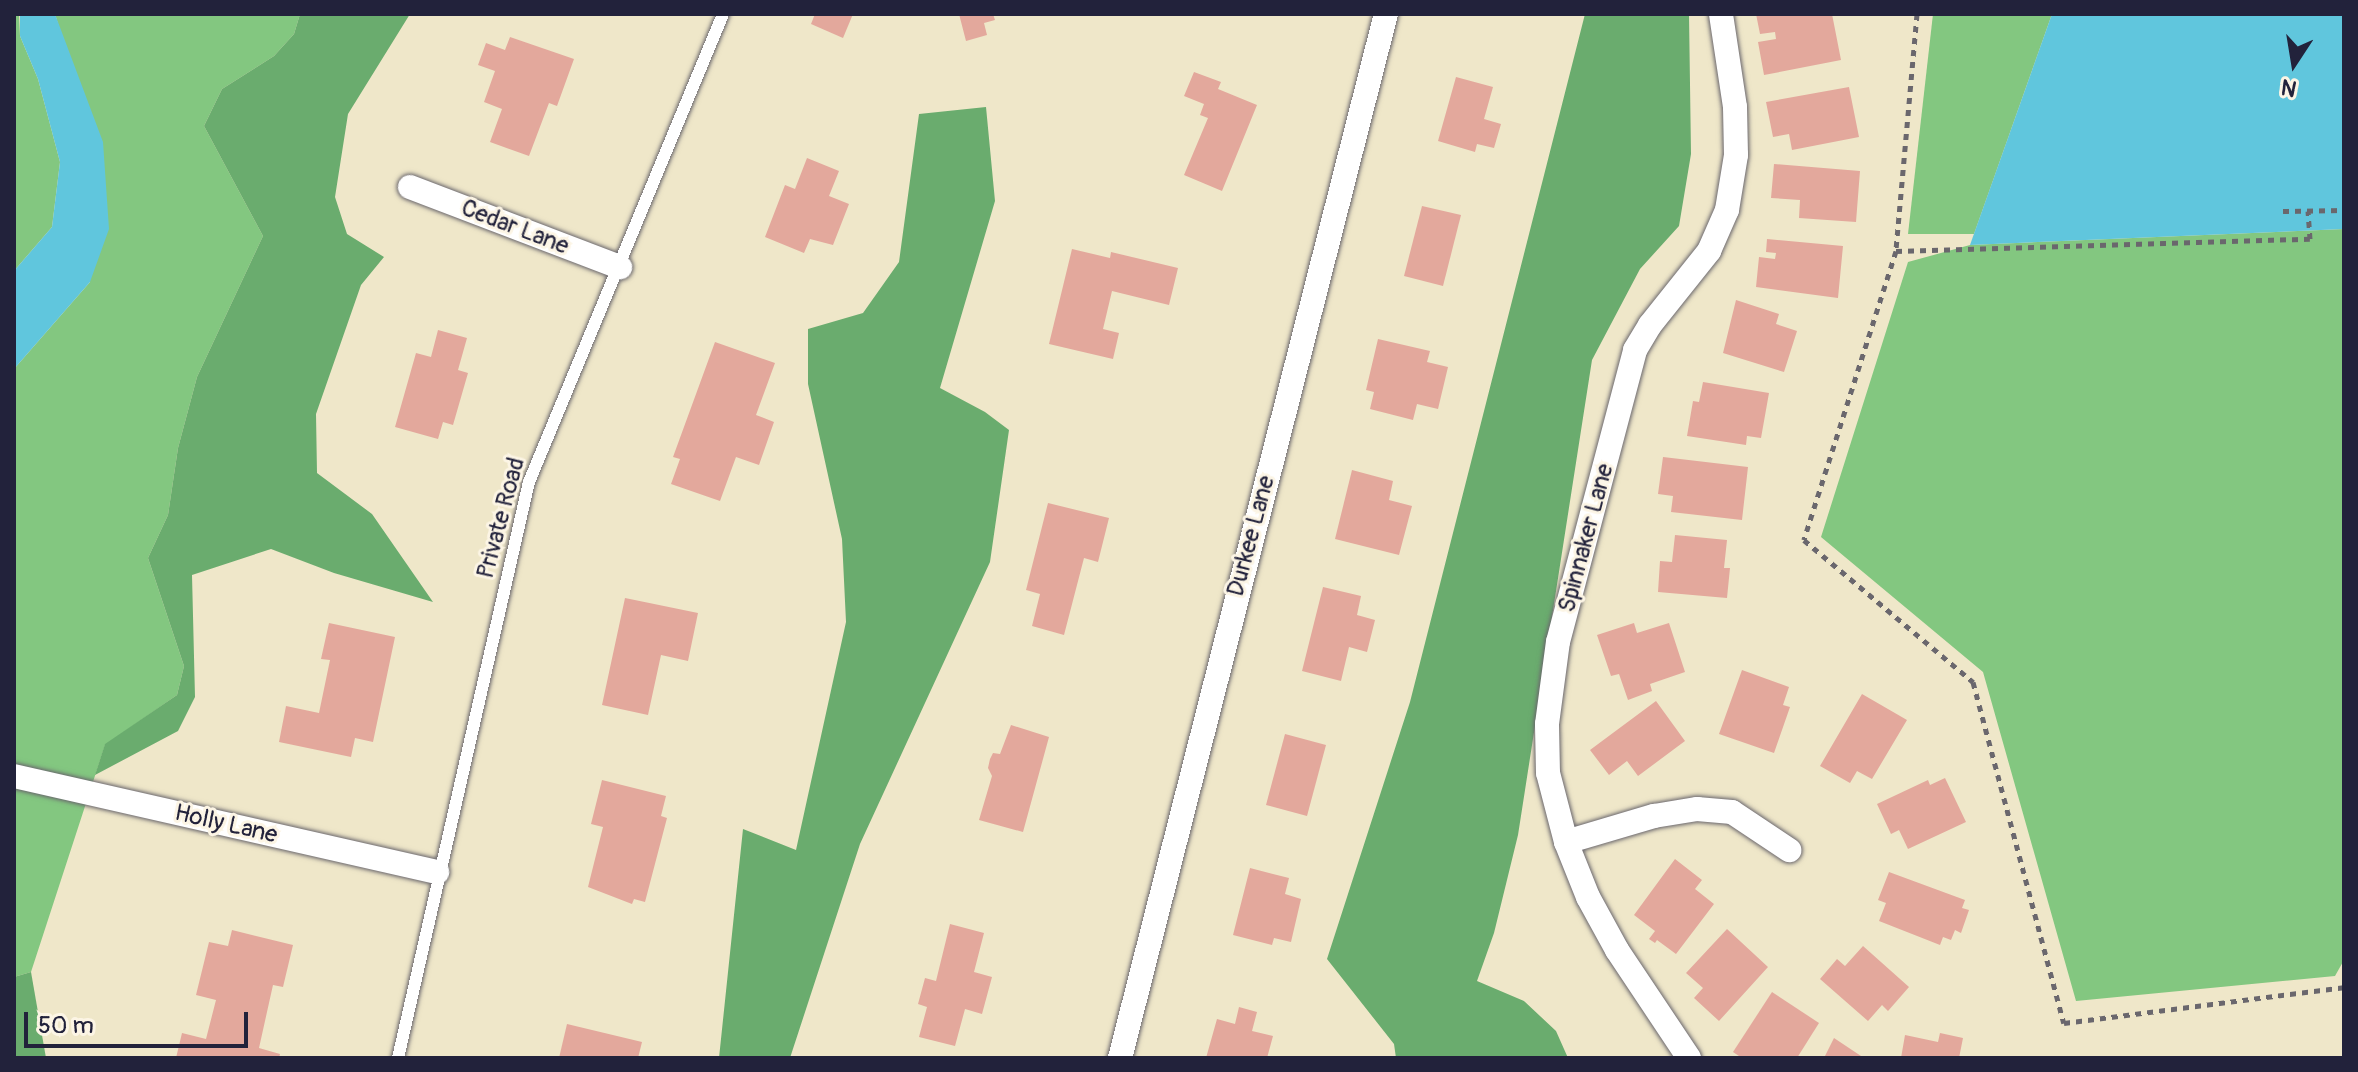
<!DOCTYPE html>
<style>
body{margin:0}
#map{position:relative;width:2358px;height:1072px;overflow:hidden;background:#efe7c9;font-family:Pangolin,sans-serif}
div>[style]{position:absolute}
.green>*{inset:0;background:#83c780}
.forest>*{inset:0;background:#6aac6e}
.water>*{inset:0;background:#60c6dd}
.building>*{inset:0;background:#e3a89c}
.path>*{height:5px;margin-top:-2.5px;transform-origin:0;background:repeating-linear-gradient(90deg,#6a676d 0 6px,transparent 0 12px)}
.roads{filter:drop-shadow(0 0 2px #6a676d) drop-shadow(0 0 2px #6a676d)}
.service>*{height:12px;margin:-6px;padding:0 6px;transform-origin:6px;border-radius:6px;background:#fff}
.minor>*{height:24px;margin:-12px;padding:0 12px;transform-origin:12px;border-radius:12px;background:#fff}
span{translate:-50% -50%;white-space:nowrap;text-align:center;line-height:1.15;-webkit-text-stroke:6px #fcf5e5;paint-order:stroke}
.street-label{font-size:24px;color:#22223b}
.frame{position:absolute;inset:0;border:16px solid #22223b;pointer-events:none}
.north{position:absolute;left:2254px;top:24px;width:80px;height:80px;-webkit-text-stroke:6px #fcf5e5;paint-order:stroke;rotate:192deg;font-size:22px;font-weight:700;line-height:32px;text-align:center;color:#22223b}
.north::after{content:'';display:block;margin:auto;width:28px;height:36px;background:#22223b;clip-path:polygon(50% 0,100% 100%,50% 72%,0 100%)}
.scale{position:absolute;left:24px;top:1012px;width:224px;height:36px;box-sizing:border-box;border:4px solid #22223b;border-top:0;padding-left:10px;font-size:24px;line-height:28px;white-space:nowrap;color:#22223b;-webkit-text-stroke:6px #fcf5e5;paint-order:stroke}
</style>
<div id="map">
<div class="green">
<div style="clip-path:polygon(14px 14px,19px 14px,20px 36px,38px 79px,60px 162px,52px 227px,14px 271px)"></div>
<div style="clip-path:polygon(55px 14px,300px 14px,294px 34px,274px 56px,222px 89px,204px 126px,263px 236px,197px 377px,178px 448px,168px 515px,148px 558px,184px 666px,177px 695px,105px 745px,31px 972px,14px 977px,14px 369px,90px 282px,66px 50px)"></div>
<div style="clip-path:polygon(1933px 14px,2052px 14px,1974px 234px,1908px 234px)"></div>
<div style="clip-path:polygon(2344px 229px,2344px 960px,2335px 976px,2076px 1001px,1983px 672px,1821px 537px,1908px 262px,1970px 245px)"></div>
</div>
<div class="forest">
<div style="clip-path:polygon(300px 14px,410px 14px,348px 114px,335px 197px,347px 234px,384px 257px,361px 285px,316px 414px,317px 473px,372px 514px,433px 602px,334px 573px,271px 549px,192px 575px,195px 697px,178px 731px,95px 775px,105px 744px,177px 695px,184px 666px,148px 558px,168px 515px,178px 448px,197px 377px,263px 236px,204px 126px,222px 89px,274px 56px,294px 34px)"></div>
<div style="clip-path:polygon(1585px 14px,1689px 14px,1691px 154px,1679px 226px,1640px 269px,1592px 360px,1518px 835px,1494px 933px,1477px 981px,1524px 1001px,1556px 1031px,1568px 1058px,1396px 1058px,1394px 1044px,1327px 959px,1410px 702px)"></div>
<div style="clip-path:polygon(986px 107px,995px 201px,940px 388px,985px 412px,1009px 430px,990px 562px,860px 844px,790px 1058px,719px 1058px,743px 829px,796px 850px,846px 622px,842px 539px,808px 384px,808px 329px,863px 313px,899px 262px,919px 114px)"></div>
<div style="clip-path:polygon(31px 972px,46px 1058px,14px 1058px,14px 977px)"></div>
</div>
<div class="water">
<div style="clip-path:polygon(20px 14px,55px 14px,103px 142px,109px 229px,90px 282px,14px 369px,14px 271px,52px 227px,60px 162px,38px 79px,20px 36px)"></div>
<div style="clip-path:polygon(2052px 14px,2344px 14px,2344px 229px,1970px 245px)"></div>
</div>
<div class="building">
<div style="clip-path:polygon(815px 14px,853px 14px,843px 38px,811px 24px)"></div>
<div style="clip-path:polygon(959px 14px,993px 14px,995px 20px,984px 23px,987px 35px,966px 41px)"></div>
<div style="clip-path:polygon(1756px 14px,1832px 14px,1841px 60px,1764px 75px,1758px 42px,1776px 39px,1775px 32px,1760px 34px)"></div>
<div style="clip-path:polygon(510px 37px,574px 59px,557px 106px,549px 103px,529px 156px,490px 142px,502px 109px,484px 102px,495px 71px,478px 65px,486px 43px,505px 50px)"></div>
<div style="clip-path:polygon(1194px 72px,1221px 82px,1218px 89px,1257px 105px,1222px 191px,1184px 175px,1208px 118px,1200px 115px,1204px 104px,1184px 96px)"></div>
<div style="clip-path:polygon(1456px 77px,1493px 87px,1484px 119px,1501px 124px,1494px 148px,1477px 144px,1475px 152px,1438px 141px)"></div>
<div style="clip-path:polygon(1849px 87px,1859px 137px,1792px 150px,1789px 134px,1773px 137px,1766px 102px)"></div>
<div style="clip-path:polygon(807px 158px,839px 171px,829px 196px,849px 204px,833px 245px,810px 239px,804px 253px,765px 237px,785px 185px,795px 189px)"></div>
<div style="clip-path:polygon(1774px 164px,1860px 171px,1856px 222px,1799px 218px,1800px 200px,1771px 198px)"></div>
<div style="clip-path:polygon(1422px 206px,1461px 215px,1443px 286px,1404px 276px)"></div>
<div style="clip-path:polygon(1767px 239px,1843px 246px,1838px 298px,1756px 287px,1759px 257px,1775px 259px,1776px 253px,1766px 252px)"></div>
<div style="clip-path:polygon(1072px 249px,1110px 258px,1111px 252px,1178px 268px,1169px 305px,1112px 291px,1103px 329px,1119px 333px,1113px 359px,1049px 344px)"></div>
<div style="clip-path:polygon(1736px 300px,1779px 314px,1776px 324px,1797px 331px,1784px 372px,1723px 353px)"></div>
<div style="clip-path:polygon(438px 330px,467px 338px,458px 370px,468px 373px,453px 425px,443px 422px,438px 439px,395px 427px,416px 353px,431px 357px)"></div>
<div style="clip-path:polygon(1378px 339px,1430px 351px,1427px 362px,1448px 367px,1438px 409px,1417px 404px,1413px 420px,1370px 409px,1374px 392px,1366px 390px)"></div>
<div style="clip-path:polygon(715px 342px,775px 363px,756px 415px,774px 422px,759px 465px,736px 457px,720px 501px,671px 484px,680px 459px,673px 457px)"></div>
<div style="clip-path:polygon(1703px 382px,1769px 393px,1761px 438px,1747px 436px,1746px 445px,1687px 436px,1693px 401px,1699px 402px)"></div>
<div style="clip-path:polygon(1663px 457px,1748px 467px,1742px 520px,1671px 512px,1673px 496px,1658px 494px)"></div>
<div style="clip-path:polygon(1352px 470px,1393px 481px,1389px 500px,1412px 506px,1399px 555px,1335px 539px)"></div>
<div style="clip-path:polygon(1048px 503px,1109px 518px,1098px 562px,1084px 558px,1064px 635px,1032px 626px,1040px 594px,1026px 590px)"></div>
<div style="clip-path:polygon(1675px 535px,1727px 540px,1724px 568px,1730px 568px,1727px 598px,1658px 592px,1660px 561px,1672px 562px)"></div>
<div style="clip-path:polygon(1323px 587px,1361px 596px,1357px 615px,1375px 620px,1367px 652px,1349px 647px,1341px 681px,1302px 671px)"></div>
<div style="clip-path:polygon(625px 598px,698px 613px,688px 661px,661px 655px,648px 715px,602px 705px)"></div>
<div style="clip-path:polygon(329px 623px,395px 637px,373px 742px,355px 738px,351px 757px,279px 742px,286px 706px,319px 713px,330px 660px,321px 659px)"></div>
<div style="clip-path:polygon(1634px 623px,1637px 633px,1669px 623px,1685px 672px,1650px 684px,1652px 691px,1628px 700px,1619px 674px,1611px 676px,1597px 635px)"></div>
<div style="clip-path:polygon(1742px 670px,1789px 687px,1783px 705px,1790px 707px,1774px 753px,1719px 734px)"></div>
<div style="clip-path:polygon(1862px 694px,1907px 720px,1872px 779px,1857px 771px,1850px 783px,1820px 766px)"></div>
<div style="clip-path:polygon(1656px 701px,1685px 741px,1638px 776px,1627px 761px,1609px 775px,1590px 750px)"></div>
<div style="clip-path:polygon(1011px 725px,1049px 737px,1023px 832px,979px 820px,992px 776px,988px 768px,990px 759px,993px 753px,1000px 754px)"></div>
<div style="clip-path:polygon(1285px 734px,1326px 745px,1307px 816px,1266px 805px)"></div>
<div style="clip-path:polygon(1945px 778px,1966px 822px,1908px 849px,1899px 830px,1891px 834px,1877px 804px,1928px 780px,1930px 785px)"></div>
<div style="clip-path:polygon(602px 780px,666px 796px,661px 816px,667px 818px,645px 902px,634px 899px,632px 904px,588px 887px,603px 827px,591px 824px)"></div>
<div style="clip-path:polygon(1675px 859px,1702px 880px,1695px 889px,1714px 904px,1676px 954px,1657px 940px,1655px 943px,1649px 939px,1655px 931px,1634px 915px)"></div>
<div style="clip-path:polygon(1250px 868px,1289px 878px,1285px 894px,1301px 899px,1291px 942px,1274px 938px,1272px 945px,1233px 935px)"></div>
<div style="clip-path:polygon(1889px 872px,1965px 900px,1962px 908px,1969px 910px,1961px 933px,1955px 930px,1951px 940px,1943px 937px,1940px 945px,1879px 921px,1886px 903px,1878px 900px)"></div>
<div style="clip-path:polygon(950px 924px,984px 933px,974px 972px,992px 977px,982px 1014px,965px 1009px,955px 1046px,919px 1037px,927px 1007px,918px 1004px,925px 978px,936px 981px)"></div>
<div style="clip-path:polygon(1727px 929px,1768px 967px,1719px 1021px,1694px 998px,1703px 988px,1686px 973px)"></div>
<div style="clip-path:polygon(232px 930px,293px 945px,283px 987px,273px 985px,259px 1048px,280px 1054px,279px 1058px,176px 1058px,182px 1033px,206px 1039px,216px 1000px,196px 995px,209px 942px,228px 946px)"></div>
<div style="clip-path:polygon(1863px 946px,1909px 987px,1888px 1011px,1882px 1005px,1868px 1021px,1820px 979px,1837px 959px,1845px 966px)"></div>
<div style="clip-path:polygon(1772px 992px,1819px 1023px,1797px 1058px,1742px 1058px,1733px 1052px)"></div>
<div style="clip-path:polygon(1239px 1007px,1257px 1012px,1252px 1031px,1273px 1036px,1267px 1058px,1206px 1058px,1217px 1019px,1235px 1024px)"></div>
<div style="clip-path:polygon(567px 1024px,642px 1042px,638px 1058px,559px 1058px)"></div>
<div style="clip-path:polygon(1940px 1033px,1963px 1038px,1959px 1058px,1901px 1058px,1905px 1035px,1938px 1042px)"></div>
<div style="clip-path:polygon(1834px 1038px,1864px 1058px,1824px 1058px)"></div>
</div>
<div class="path">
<div style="left:1917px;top:14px;width:238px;rotate:95.1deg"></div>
<div style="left:1896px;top:251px;width:303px;rotate:107.7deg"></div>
<div style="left:1804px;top:540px;width:221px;rotate:40deg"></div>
<div style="left:1973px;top:682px;width:353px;rotate:75.1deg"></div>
<div style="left:2064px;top:1023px;width:282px;rotate:-7.3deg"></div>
<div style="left:2283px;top:211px;width:61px;rotate:-0.9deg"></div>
<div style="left:1896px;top:251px;width:414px;rotate:-1.7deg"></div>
<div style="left:2310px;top:239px;width:28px;rotate:-94deg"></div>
</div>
<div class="roads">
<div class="service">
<div style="left:398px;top:1058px;width:591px;rotate:-77.19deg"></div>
<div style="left:529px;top:482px;width:507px;rotate:-67.48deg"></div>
</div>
<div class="minor">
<div style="left:410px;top:187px;width:225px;rotate:20.9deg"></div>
<div style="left:14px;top:776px;width:434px;rotate:12.8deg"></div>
<div style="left:1566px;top:842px;width:92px;rotate:-16.5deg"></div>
<div style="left:1654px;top:816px;width:44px;rotate:-9.2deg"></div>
<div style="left:1697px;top:809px;width:35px;rotate:5deg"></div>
<div style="left:1732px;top:812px;width:69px;rotate:33.7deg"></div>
<div style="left:1120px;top:1058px;width:1077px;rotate:-75.71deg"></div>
<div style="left:1689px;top:1058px;width:130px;rotate:-123.7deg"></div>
<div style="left:1617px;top:950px;width:60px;rotate:-118.7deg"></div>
<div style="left:1588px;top:897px;width:59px;rotate:-111.8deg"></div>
<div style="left:1566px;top:842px;width:71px;rotate:-104.6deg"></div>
<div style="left:1548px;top:773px;width:49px;rotate:-91.2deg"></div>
<div style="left:1547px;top:724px;width:83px;rotate:-82.4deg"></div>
<div style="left:1558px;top:642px;width:302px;rotate:-75.2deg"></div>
<div style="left:1635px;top:350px;width:29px;rotate:-59deg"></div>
<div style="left:1650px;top:325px;width:95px;rotate:-51.4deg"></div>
<div style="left:1709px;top:251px;width:45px;rotate:-66.3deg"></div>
<div style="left:1727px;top:210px;width:56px;rotate:-80.7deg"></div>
<div style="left:1736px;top:155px;width:48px;rotate:-91.2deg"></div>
<div style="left:1735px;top:107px;width:94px;rotate:-98.6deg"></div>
</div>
</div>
<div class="street-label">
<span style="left:515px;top:227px;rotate:21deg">Cedar Lane</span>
<span style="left:501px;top:518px;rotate:-75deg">Private Road</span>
<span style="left:1251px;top:536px;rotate:-75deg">Durkee Lane</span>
<span style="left:1586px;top:538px;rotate:-75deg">Spinnaker Lane</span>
<span style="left:226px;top:824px;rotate:13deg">Holly Lane</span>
</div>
<div class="frame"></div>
<div class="north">N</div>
<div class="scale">50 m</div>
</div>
